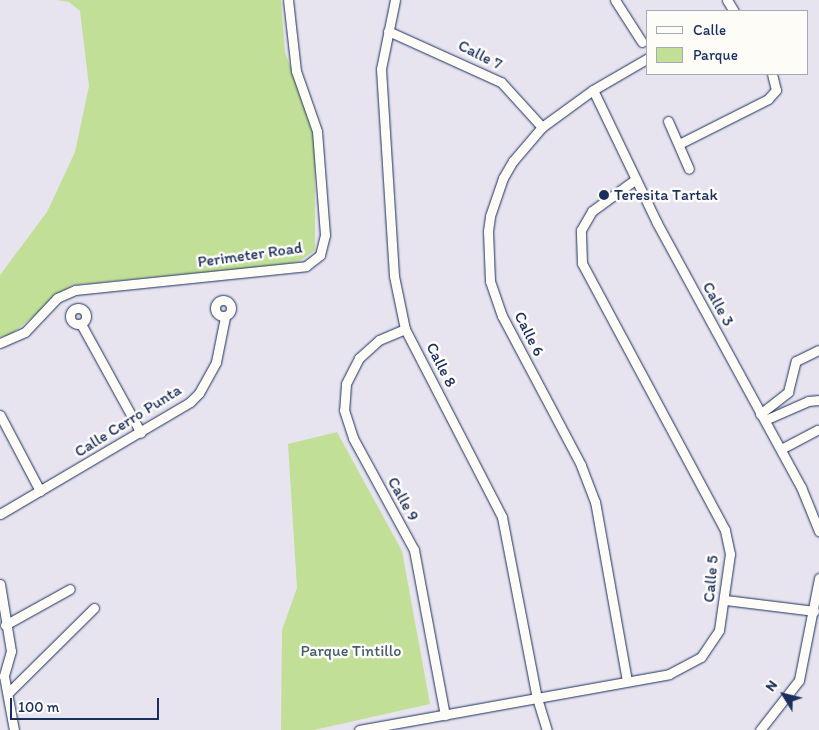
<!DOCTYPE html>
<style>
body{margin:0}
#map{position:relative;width:819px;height:730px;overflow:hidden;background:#e7e4f0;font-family:Itim,sans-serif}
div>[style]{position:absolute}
.green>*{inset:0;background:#c1df97}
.roads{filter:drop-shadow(0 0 1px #1b2f5e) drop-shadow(0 0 1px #1b2f5e)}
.minor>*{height:9px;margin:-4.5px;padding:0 4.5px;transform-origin:4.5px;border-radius:4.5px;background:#fdfcf7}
.minor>.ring{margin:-4.5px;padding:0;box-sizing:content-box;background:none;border:9px solid #fdfcf7;border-radius:50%}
.dots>*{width:14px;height:14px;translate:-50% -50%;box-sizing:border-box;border:2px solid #fdfcf7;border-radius:50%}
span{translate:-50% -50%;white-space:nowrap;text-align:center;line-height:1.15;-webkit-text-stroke:5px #fdfcf7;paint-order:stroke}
.street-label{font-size:16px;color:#1b2f5e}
.poi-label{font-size:16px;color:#1b2f5e}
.left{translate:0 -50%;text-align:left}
.park-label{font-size:16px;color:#445b6c}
.legend{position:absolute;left:646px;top:10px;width:162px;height:65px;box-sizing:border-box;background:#fdfcf7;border:1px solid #a3aaba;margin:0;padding:6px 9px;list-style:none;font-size:15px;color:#1b2f5e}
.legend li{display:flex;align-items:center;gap:10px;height:25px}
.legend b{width:25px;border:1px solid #a3aaba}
.north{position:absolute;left:759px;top:670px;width:50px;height:50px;-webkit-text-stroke:4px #fdfcf7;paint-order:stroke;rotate:306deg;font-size:14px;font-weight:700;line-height:20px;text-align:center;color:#1b2f5e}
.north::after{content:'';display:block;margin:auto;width:18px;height:22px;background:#1b2f5e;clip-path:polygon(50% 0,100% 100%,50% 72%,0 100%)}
.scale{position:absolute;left:10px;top:698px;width:149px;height:22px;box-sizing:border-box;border:2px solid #1b2f5e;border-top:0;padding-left:6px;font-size:15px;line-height:18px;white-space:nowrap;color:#1b2f5e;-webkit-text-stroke:4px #fdfcf7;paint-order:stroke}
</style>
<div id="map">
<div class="green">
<div style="clip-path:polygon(57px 0,281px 0,285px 52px,313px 129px,315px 146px,315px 250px,300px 261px,281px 265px,72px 285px,10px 335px,0 337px,0 275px,47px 212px,75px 152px,89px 86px,80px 11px,69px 2px)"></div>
<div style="clip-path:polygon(337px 432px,402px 551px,430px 704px,314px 730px,281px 730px,282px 630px,297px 588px,288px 444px)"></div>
</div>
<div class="roads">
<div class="minor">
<div style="left:395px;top:0;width:70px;rotate:101.5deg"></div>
<div style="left:381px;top:69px;width:207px;rotate:86.4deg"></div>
<div style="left:394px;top:276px;width:54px;rotate:78.3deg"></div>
<div style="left:405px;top:329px;width:212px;rotate:62.7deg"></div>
<div style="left:502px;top:517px;width:184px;rotate:79.1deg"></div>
<div style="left:537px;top:698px;width:34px;rotate:73deg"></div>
<div style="left:615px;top:0;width:50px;rotate:57.3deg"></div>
<div style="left:727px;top:0;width:13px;rotate:58deg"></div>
<div style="left:388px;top:31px;width:124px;rotate:24.3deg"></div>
<div style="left:501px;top:82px;width:61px;rotate:47.7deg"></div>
<div style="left:593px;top:90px;width:148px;rotate:64.3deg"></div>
<div style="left:657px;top:223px;width:301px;rotate:61.4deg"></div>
<div style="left:801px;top:487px;width:48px;rotate:67.8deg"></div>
<div style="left:668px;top:121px;width:52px;rotate:66.4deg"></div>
<div style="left:679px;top:144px;width:100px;rotate:-26.8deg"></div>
<div style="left:768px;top:99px;width:12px;rotate:-48deg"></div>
<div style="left:776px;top:90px;width:16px;rotate:-104deg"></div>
<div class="ring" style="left:215px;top:300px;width:7px;height:7px"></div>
<div class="ring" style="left:70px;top:308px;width:7px;height:7px"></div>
<div style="left:81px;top:324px;width:124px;rotate:61.2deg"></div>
<div style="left:405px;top:329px;width:28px;rotate:157deg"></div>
<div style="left:379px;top:340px;width:27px;rotate:138deg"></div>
<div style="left:359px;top:358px;width:29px;rotate:117deg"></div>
<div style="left:346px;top:384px;width:26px;rotate:94deg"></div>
<div style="left:344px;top:410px;width:29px;rotate:72deg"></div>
<div style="left:353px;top:438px;width:128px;rotate:61.4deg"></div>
<div style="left:414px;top:550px;width:168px;rotate:79.4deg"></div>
<div style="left:0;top:343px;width:27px;rotate:-24deg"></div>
<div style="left:25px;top:332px;width:47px;rotate:-46.7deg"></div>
<div style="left:57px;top:298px;width:20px;rotate:-24deg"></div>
<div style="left:75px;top:290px;width:232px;rotate:-5.9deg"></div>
<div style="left:306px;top:266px;width:18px;rotate:-38deg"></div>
<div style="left:320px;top:255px;width:21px;rotate:-76deg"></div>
<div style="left:325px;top:235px;width:104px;rotate:-94.4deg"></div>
<div style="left:317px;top:131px;width:64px;rotate:-109.3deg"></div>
<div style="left:296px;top:71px;width:71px;rotate:-96.4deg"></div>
<div style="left:760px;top:414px;width:36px;rotate:-38deg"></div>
<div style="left:788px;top:392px;width:32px;rotate:-76deg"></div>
<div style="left:796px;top:361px;width:25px;rotate:-26deg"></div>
<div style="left:0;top:415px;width:86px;rotate:62.2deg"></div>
<div style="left:765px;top:420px;width:47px;rotate:-23.8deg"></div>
<div style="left:808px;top:401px;width:11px;rotate:-5deg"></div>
<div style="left:781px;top:449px;width:41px;rotate:-27.8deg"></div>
<div style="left:0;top:514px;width:221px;rotate:-30.5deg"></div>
<div style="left:190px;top:402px;width:13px;rotate:-45deg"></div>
<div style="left:199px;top:393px;width:35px;rotate:-61deg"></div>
<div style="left:216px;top:362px;width:46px;rotate:-78.7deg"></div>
<div style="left:0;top:584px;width:68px;rotate:80.7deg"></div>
<div style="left:11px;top:651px;width:26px;rotate:106deg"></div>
<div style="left:4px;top:676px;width:55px;rotate:79.5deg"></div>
<div style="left:726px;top:600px;width:89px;rotate:7.1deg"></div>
<div style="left:5px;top:625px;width:74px;rotate:-29deg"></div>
<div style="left:627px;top:681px;width:182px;rotate:-100.1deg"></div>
<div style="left:595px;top:502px;width:40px;rotate:-111deg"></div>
<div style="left:581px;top:465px;width:169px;rotate:-117.9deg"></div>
<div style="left:502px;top:316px;width:37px;rotate:-109deg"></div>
<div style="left:490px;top:281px;width:50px;rotate:-92.3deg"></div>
<div style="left:488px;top:231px;width:15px;rotate:-82deg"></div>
<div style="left:490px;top:216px;width:40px;rotate:-71.1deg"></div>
<div style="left:503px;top:178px;width:20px;rotate:-60deg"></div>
<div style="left:513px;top:161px;width:45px;rotate:-49.5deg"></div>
<div style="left:542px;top:127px;width:63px;rotate:-36deg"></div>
<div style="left:593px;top:90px;width:64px;rotate:-30.2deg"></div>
<div style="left:8px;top:693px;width:121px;rotate:-44.7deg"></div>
<div style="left:359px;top:730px;width:315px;rotate:-10.2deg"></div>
<div style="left:669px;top:674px;width:36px;rotate:-28deg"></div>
<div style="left:701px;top:657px;width:32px;rotate:-56deg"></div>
<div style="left:719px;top:630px;width:77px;rotate:-81.8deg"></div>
<div style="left:730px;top:554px;width:25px;rotate:-102deg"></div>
<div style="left:725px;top:530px;width:303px;rotate:-118.2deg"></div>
<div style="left:582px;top:263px;width:33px;rotate:-92deg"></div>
<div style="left:581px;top:230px;width:22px;rotate:-60deg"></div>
<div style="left:592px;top:211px;width:54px;rotate:-36deg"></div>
<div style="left:760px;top:730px;width:63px;rotate:-52deg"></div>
<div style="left:799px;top:680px;width:104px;rotate:-78.9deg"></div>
</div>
</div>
<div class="dots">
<div style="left:604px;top:195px;background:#1b2f5e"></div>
</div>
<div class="street-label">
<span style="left:480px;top:55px;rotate:27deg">Calle 7</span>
<span style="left:250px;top:255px;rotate:-8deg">Perimeter Road</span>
<span style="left:718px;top:304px;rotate:61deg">Calle 3</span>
<span style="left:529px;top:334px;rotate:63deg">Calle 6</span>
<span style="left:441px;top:365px;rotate:63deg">Calle 8</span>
<span style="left:128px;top:421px;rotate:-32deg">Calle Cerro Punta</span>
<span style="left:403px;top:499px;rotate:61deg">Calle 9</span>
<span style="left:711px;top:579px;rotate:-85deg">Calle 5</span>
</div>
<div class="poi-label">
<span class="left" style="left:614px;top:195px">Teresita Tartak</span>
</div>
<div class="park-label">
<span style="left:351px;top:651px">Parque Tintillo</span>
</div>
<ul class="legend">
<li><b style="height:6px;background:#fdfcf7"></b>Calle</li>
<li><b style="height:14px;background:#c1df97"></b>Parque</li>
</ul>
<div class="north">N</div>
<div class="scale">100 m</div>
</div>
